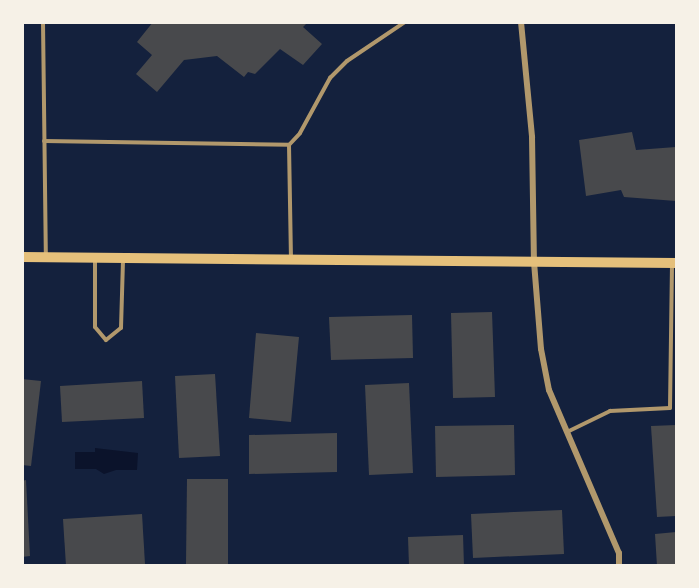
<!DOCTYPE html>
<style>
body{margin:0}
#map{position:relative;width:699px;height:588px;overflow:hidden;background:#14213d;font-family:"Sofia Sans Condensed",sans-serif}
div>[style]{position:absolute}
.water>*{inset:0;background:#0b132b}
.building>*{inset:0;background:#48494c}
.service>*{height:4px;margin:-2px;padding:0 2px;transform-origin:2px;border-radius:2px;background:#b1986c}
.minor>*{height:6px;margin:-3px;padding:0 3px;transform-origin:3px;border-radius:3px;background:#b1986c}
.secondary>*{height:10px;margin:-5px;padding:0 5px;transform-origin:5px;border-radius:5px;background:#e5c07b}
span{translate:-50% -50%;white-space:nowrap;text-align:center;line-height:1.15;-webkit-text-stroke:6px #f6f1e7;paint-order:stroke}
.frame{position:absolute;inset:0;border:24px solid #f6f1e7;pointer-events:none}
</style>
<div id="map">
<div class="water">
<div style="clip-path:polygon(95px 448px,138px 453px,137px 470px,116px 470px,104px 474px,96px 469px,75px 469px,75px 452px,95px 452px)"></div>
</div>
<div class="building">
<div style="clip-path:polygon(153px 22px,308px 22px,303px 27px,322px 44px,303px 65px,280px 49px,255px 74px,248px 72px,244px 77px,217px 56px,184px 60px,157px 92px,136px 74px,152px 55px,137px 42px)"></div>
<div style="clip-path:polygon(632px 132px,636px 150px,676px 147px,676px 201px,624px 197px,621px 190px,586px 196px,579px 140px)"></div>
<div style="clip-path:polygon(492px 312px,495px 397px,453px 398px,451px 313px)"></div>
<div style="clip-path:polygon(412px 315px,413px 358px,331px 360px,329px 317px)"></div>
<div style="clip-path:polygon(256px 333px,299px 337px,291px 422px,249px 418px)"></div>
<div style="clip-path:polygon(215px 374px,220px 456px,179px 458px,175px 376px)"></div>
<div style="clip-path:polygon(22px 379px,41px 381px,31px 466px,22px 465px)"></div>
<div style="clip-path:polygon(142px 381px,144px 418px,62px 422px,60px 386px)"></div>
<div style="clip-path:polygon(409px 383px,413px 473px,369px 475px,365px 385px)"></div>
<div style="clip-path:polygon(514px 425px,515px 475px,436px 477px,435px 426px)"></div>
<div style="clip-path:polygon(676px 425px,676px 516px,657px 517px,651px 426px)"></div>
<div style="clip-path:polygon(337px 433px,337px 472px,249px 474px,249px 435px)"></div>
<div style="clip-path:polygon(187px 479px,228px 479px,228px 565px,186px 564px)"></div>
<div style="clip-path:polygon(26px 480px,30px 556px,22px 557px,22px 481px)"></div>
<div style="clip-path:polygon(562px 510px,564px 554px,473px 558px,471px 514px)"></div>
<div style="clip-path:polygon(142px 514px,145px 564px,66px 566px,63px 519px)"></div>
<div style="clip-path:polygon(676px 532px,676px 566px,657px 566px,655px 534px)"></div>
<div style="clip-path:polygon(463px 535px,464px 566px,409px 566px,408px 537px)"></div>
</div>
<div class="service">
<div style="left:43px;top:22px;width:234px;rotate:89.3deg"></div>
<div style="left:44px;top:141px;width:245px;rotate:0.9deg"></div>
<div style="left:289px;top:145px;width:16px;rotate:-47deg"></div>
<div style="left:300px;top:133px;width:63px;rotate:-61.4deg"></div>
<div style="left:330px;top:78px;width:24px;rotate:-45deg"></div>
<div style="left:347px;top:61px;width:70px;rotate:-33.9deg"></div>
<div style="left:289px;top:145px;width:114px;rotate:89deg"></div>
<div style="left:95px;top:258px;width:69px;rotate:90deg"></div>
<div style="left:95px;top:327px;width:17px;rotate:50deg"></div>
<div style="left:106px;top:340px;width:19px;rotate:-39deg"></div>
<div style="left:121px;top:328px;width:68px;rotate:-88.3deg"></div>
<div style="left:567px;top:432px;width:48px;rotate:-26deg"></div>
<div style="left:610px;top:411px;width:60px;rotate:-2.9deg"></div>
<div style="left:670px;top:408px;width:144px;rotate:-89.2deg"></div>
</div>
<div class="minor">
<div style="left:521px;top:22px;width:116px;rotate:84.5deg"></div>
<div style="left:532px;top:137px;width:125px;rotate:89.1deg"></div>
<div style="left:534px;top:262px;width:87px;rotate:85.4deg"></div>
<div style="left:541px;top:349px;width:42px;rotate:79deg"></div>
<div style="left:549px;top:390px;width:177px;rotate:66.8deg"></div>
<div style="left:619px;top:553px;width:13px;rotate:90deg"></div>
</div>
<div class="secondary">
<div style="left:22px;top:257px;width:654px;rotate:0.53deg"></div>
</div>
<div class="frame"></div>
</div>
